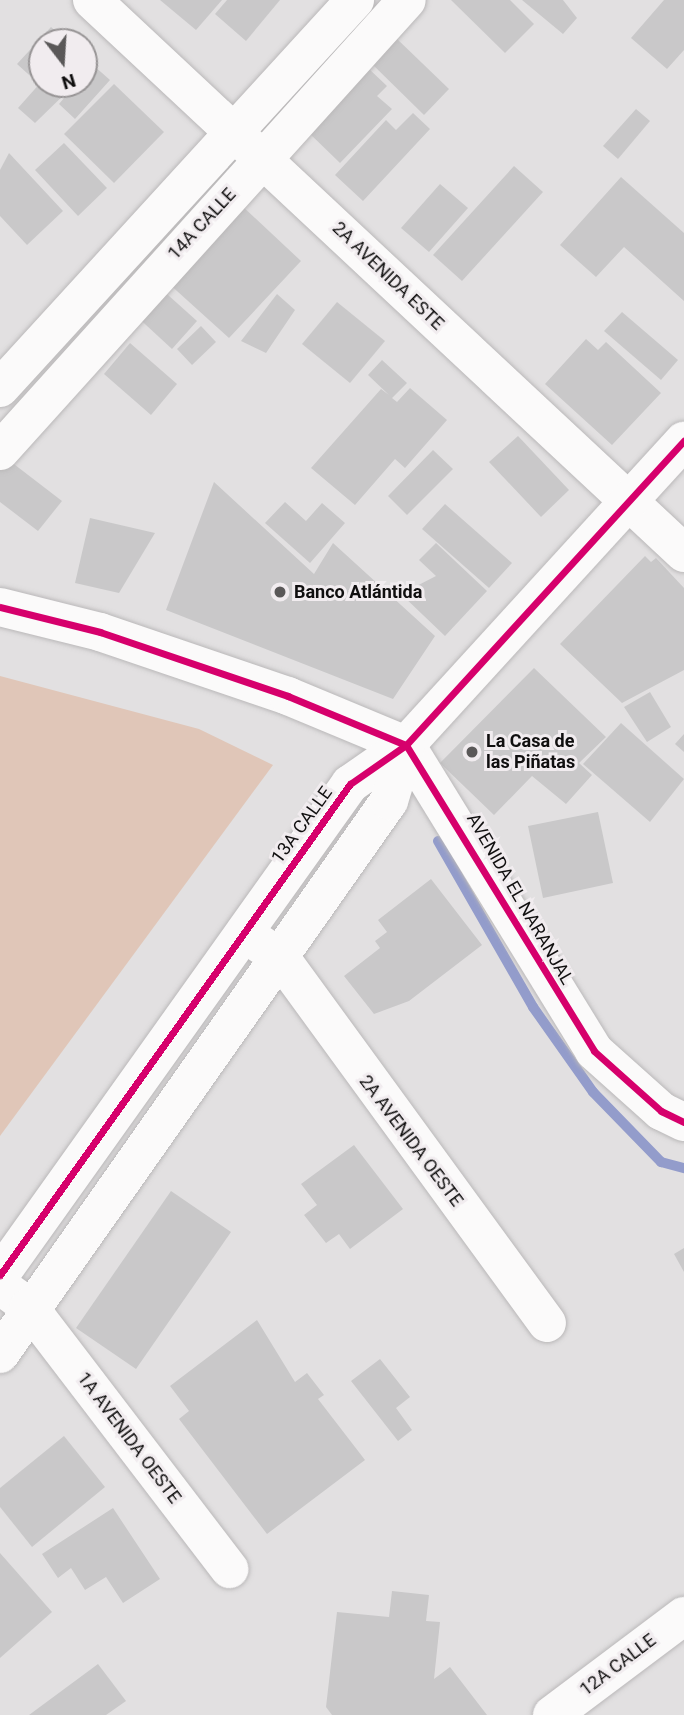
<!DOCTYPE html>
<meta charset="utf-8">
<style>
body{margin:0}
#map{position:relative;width:684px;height:1715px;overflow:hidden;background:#e2e0e1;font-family:Roboto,sans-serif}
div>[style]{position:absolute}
.green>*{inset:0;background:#e0c6b8}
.stream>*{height:10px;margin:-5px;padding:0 5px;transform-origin:5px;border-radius:5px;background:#939ccb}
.building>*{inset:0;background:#c9c8c9}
.roads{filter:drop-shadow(0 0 2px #bab8b9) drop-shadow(0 0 2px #bab8b9)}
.minor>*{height:38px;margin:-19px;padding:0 19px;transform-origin:19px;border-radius:19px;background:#fbfafa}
.cycleway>*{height:7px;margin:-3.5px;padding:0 3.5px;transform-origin:3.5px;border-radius:3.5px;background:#d6006c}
.dots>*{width:19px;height:19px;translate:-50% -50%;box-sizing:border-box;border:4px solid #f1ecef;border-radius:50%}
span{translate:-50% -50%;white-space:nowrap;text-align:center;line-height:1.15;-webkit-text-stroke:6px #f1ecef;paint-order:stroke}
.street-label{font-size:18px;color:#100f0f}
.poi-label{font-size:18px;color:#100f0f;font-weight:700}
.left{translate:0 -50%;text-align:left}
.north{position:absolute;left:28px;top:28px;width:70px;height:70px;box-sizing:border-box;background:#f1ecef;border:2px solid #979495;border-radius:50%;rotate:163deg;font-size:19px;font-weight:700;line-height:28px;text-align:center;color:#100f0f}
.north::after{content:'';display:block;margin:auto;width:24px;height:32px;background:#5a5858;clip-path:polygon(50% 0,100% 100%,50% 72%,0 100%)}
</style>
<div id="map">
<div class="green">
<div style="clip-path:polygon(0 676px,199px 729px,273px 765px,0 1136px)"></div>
</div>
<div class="stream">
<div style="left:438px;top:841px;width:191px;rotate:60.2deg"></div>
<div style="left:533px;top:1007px;width:104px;rotate:54.8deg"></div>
<div style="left:593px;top:1092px;width:98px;rotate:45.8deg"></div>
<div style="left:661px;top:1162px;width:24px;rotate:15deg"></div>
</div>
<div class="building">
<div style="clip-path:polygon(160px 0,222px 0,196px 30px)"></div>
<div style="clip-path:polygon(227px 0,280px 0,246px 41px,215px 14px)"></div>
<div style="clip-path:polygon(451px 0,510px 0,534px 24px,505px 53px)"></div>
<div style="clip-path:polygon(522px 0,563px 0,577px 18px,563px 34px)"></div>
<div style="clip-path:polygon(664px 0,684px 0,684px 50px,667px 69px,631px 38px)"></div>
<div style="clip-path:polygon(51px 27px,68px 42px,42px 42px,38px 83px,17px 64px)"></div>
<div style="clip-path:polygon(395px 37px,449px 89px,424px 115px,370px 62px)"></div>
<div style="clip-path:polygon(93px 65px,110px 80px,75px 119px,59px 104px,76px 84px,84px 84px)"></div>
<div style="clip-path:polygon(368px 68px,387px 86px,377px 96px,392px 109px,340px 163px,307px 131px)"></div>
<div style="clip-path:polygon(42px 81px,72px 87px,35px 123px,18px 108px)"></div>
<div style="clip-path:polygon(114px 84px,164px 132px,114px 183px,64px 134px)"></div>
<div style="clip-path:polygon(636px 109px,650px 121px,618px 159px,603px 146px)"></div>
<div style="clip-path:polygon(413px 113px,430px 129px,363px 201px,335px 175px,386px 120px,396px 130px)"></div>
<div style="clip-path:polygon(64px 143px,107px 188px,78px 216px,35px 170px)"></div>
<div style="clip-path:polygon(9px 153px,63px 211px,27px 245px,0 216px,0 170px)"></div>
<div style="clip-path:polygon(514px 166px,543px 192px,462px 281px,433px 255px)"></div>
<div style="clip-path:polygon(621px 177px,684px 233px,684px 301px,624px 247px,596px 277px,560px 245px)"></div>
<div style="clip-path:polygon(440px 184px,468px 208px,429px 252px,401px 228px)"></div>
<div style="clip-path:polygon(240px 204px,301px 261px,229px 338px,167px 282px)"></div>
<div style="clip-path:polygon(158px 286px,197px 321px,172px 349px,133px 313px)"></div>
<div style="clip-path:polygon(277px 294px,295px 310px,266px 353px,241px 341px)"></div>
<div style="clip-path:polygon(337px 302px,385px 341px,350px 383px,302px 344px)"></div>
<div style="clip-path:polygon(622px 312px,678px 360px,661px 380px,604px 331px)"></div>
<div style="clip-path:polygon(201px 326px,216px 342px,192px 365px,177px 349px)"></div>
<div style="clip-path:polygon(586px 339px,598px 350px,606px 342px,661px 393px,612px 445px,545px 384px)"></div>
<div style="clip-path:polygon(130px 343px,177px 384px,151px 415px,104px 374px)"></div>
<div style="clip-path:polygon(382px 360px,407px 383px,392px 398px,397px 402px,410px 388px,447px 420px,405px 468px,395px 459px,355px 505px,311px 468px,381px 389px,389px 395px,368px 375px)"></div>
<div style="clip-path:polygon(518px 436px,569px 490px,541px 517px,489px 462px)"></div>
<div style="clip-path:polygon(433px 450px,453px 469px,407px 515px,388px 496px)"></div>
<div style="clip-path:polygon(6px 458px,62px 501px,38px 531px,0 502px,0 466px)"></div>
<div style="clip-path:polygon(214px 482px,314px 574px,333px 543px,435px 636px,393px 699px,166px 610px)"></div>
<div style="clip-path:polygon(285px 502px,306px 521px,322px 503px,345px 523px,310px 563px,265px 523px)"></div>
<div style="clip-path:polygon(445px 504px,512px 563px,489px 588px,422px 529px)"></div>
<div style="clip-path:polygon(90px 518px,155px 533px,119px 593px,75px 583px)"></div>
<div style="clip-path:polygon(436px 543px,487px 591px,445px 636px,401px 594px,436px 576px,419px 560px)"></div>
<div style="clip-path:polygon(645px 556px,651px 562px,656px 558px,684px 588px,684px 670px,622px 703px,560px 644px)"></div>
<div style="clip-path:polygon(534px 668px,606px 737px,579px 763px,592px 775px,566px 804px,532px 776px,494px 815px,440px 763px)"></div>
<div style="clip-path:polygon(650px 692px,671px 727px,647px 742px,624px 707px)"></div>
<div style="clip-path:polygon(621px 723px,684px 779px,650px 822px,583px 764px)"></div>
<div style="clip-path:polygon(684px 734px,684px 752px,675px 744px)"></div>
<div style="clip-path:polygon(598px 812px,613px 883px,543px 898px,528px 826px)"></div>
<div style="clip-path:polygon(431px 879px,482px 945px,409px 1001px,374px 1014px,344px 976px,380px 948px,375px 941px,387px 932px,378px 920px)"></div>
<div style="clip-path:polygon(354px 1145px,403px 1209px,350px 1249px,339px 1234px,326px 1243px,304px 1215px,317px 1205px,301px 1184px)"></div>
<div style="clip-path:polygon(171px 1191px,231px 1232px,136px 1369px,76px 1328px)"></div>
<div style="clip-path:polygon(684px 1248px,684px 1272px,674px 1254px)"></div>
<div style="clip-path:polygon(257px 1320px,295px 1382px,307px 1373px,324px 1395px,318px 1399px,365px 1460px,267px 1534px,179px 1419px,189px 1411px,170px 1386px)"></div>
<div style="clip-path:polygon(380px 1359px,410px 1397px,396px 1408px,412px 1430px,398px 1441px,351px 1381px)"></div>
<div style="clip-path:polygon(64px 1436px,105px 1487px,32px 1547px,0 1507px,0 1488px)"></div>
<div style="clip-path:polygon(113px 1508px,160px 1579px,123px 1603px,106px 1577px,85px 1590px,71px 1568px,58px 1578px,42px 1554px)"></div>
<div style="clip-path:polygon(0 1553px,52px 1612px,0 1658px)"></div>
<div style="clip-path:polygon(392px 1591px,429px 1595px,426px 1621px,440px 1622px,434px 1679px,450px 1667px,487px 1715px,332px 1715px,326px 1707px,337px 1612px,389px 1617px)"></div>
<div style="clip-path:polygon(98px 1664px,126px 1701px,106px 1715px,29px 1715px)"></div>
</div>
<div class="roads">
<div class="minor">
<div style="left:92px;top:0;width:810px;rotate:43.05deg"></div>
<div style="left:0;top:388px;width:526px;rotate:-47.54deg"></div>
<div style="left:0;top:451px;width:607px;rotate:-47.94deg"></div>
<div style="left:0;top:607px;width:103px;rotate:14deg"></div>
<div style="left:100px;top:632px;width:199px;rotate:18.8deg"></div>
<div style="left:288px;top:696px;width:128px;rotate:22.6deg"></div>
<div style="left:406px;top:745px;width:359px;rotate:58.4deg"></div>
<div style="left:594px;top:1051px;width:90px;rotate:41.8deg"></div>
<div style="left:661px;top:1111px;width:25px;rotate:26deg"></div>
<div style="left:260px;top:944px;width:24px;rotate:33deg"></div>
<div style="left:280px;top:957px;width:453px;rotate:53.9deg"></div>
<div style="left:0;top:1275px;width:603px;rotate:-54.52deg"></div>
<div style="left:350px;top:784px;width:68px;rotate:-34.9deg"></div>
<div style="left:406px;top:745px;width:412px;rotate:-47.6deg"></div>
<div style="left:10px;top:1293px;width:24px;rotate:36deg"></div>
<div style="left:29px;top:1307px;width:330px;rotate:52.6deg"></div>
<div style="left:0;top:1354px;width:676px;rotate:-54.88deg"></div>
<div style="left:389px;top:801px;width:59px;rotate:-73.1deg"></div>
<div style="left:552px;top:1715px;width:165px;rotate:-36.9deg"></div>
</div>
</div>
<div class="cycleway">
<div style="left:0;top:607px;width:103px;rotate:14deg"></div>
<div style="left:100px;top:632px;width:199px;rotate:18.8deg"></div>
<div style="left:288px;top:696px;width:128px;rotate:22.6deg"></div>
<div style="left:406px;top:745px;width:359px;rotate:58.4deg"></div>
<div style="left:594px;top:1051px;width:90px;rotate:41.8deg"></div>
<div style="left:661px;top:1111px;width:25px;rotate:26deg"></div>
<div style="left:0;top:1275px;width:603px;rotate:-54.52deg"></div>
<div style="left:350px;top:784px;width:68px;rotate:-34.9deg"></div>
<div style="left:406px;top:745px;width:412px;rotate:-47.6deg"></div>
</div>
<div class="dots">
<div style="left:280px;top:592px;background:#5a5858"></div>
<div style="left:472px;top:752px;background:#5a5858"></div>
</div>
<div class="street-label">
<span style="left:202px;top:224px;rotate:-47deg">14A CALLE</span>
<span style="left:388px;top:276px;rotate:44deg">2A AVENIDA ESTE</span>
<span style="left:302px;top:825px;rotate:-54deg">13A CALLE</span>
<span style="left:520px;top:899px;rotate:60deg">AVENIDA EL NARANJAL</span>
<span style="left:411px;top:1141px;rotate:53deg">2A AVENIDA OESTE</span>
<span style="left:129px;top:1438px;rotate:53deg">1A AVENIDA OESTE</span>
<span style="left:618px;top:1665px;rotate:-37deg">12A CALLE</span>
</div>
<div class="poi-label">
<span class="left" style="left:294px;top:592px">Banco Atlántida</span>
<span class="left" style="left:486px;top:752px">La Casa de<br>las Piñatas</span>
</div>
<div class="north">N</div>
</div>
